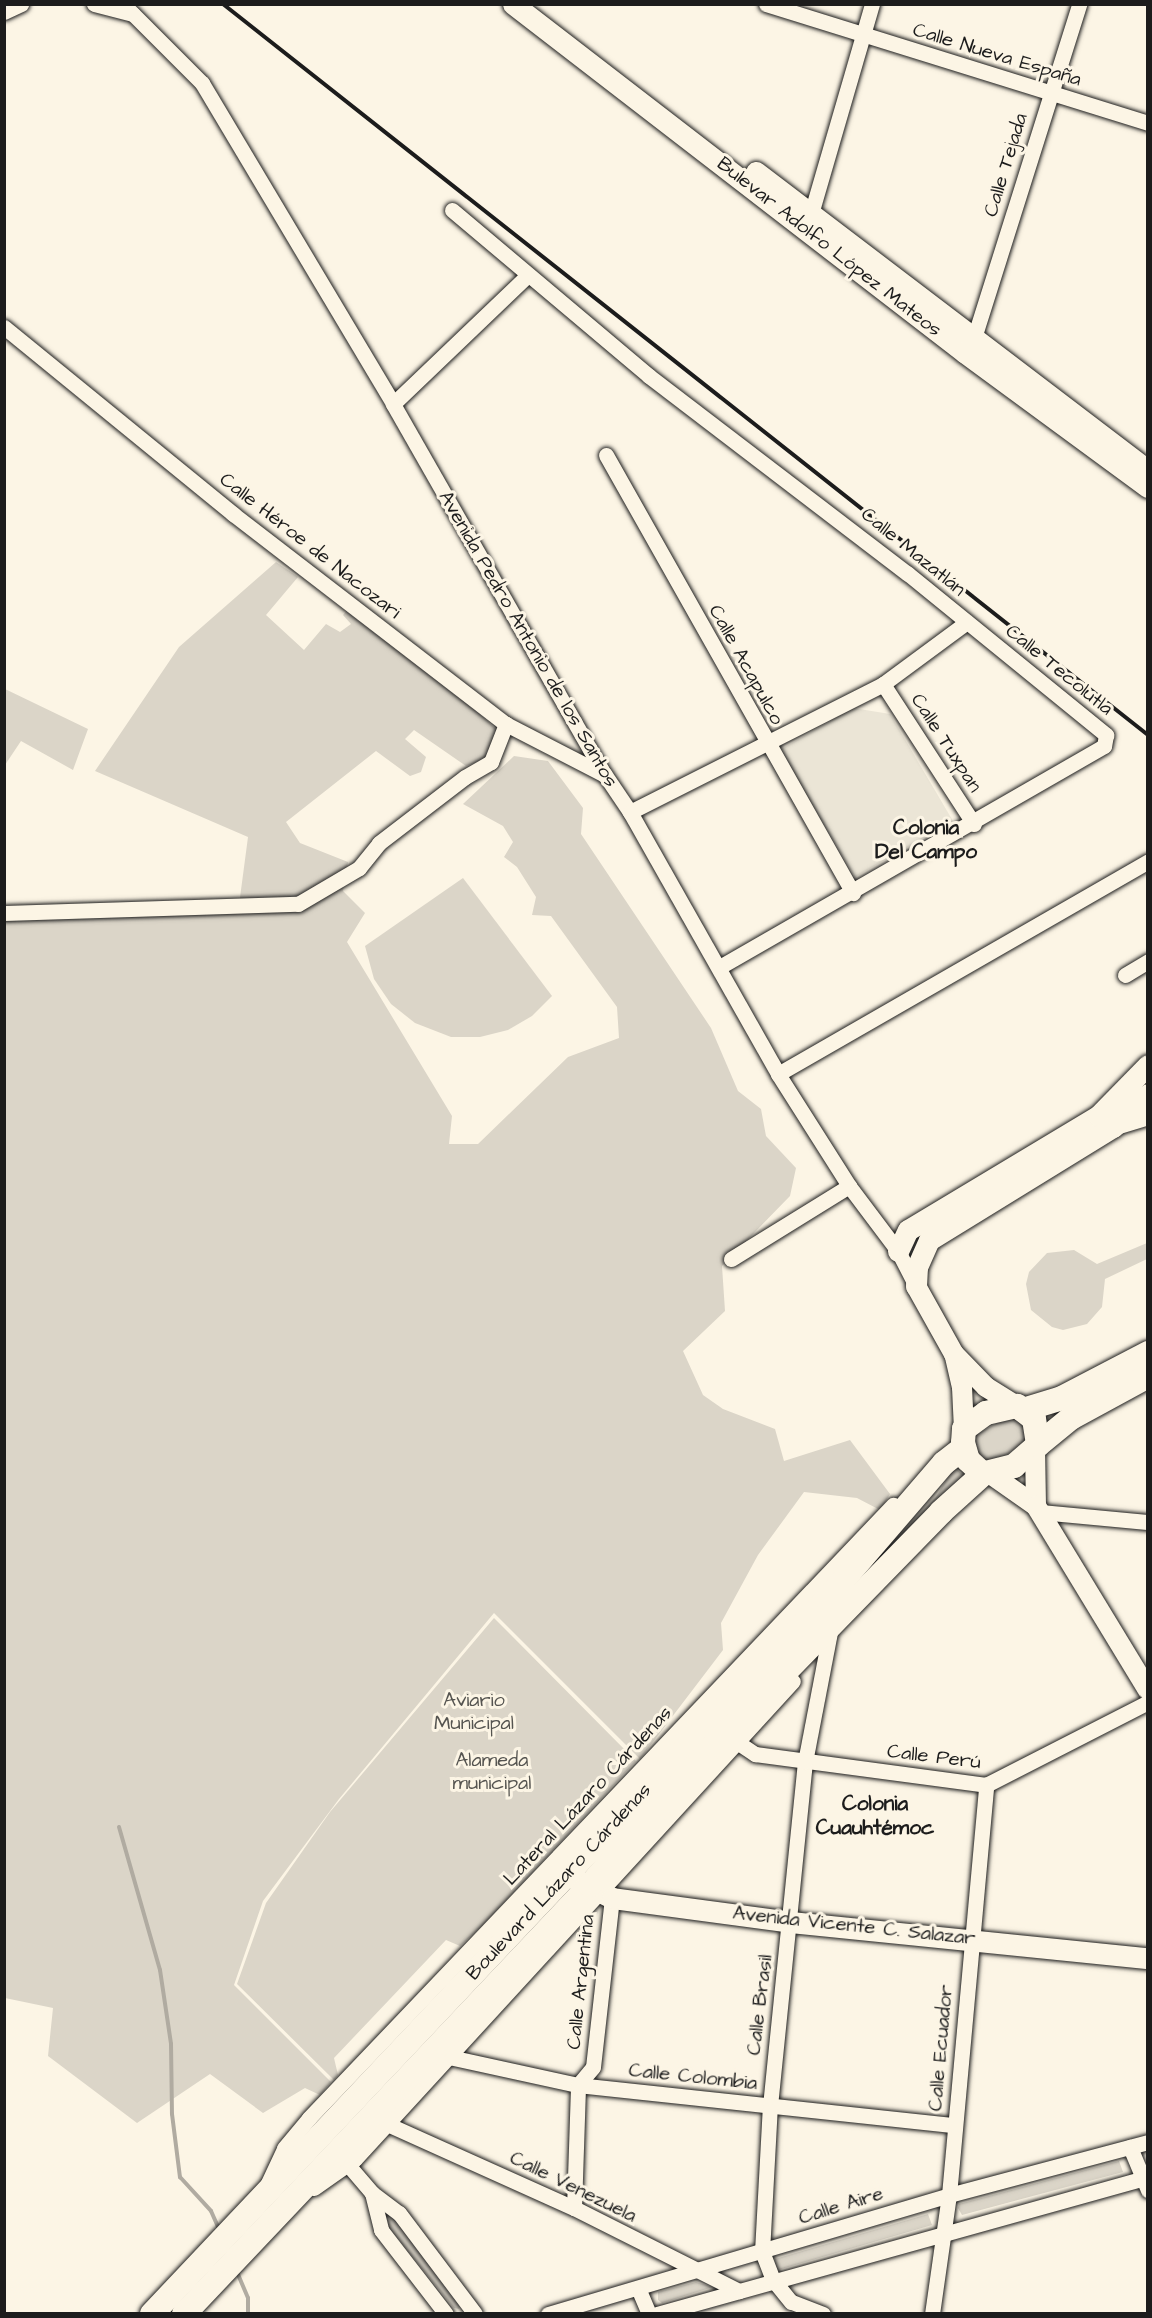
<!DOCTYPE html>
<meta charset="utf-8">
<style>
body{margin:0}
#map{position:relative;width:1152px;height:2318px;overflow:hidden;background:#fcf5e5;font-family:"Architects Daughter",sans-serif}
div>[style]{position:absolute}
.built>*{inset:0;background:#ebe5d6}
.green>*{inset:0;background:#dbd5c8}
.stream>*{height:4px;margin:-2px;padding:0 2px;transform-origin:2px;border-radius:2px;background:#b0aba1}
.roads{filter:drop-shadow(0 0 2px #1c1c1c) drop-shadow(0 0 2px #1c1c1c)}
.minor>*{height:15px;margin:-7.5px;padding:0 7.5px;transform-origin:7.5px;border-radius:7.5px;background:#fcf5e5}
.tertiary>*{height:20px;margin:-10px;padding:0 10px;transform-origin:10px;border-radius:10px;background:#fcf5e5}
.secondary>*{height:21px;margin:-10.5px;padding:0 10.5px;transform-origin:10.5px;border-radius:10.5px;background:#fcf5e5}
.primary>*{height:24px;margin:-12px;padding:0 12px;transform-origin:12px;border-radius:12px;background:#fcf5e5}
.rail>*{height:4px;margin:-2px;padding:0 2px;transform-origin:2px;border-radius:2px;background:#1c1c1c}
span{translate:-50% -50%;white-space:nowrap;text-align:center;line-height:1.15;-webkit-text-stroke:6px #fcf5e5;paint-order:stroke}
.street-label{font-size:20px;color:#1c1c1c}
.park-label{font-size:20px;color:#555450}
.neighbourhood-label{font-size:21px;color:#1c1c1c;font-weight:700}
.frame{position:absolute;inset:0;border:6px solid #1c1c1c;pointer-events:none}
</style>
<div id="map">
<div class="built">
<div style="clip-path:polygon(853px 708px,890px 714px,953px 821px,855px 877px,780px 750px)"></div>
</div>
<div class="green">
<div style="clip-path:polygon(276px 562px,298px 577px,266px 615px,304px 650px,326px 624px,340px 632px,351px 624px,343px 615px,348px 609px,449px 685px,501px 734px,488px 758px,466px 766px,414px 730px,405px 739px,426px 757px,421px 772px,410px 776px,376px 751px,286px 822px,300px 843px,348px 862px,343px 891px,365px 913px,347px 942px,452px 1116px,449px 1144px,478px 1144px,568px 1057px,619px 1038px,617px 1007px,551px 916px,532px 915px,536px 897px,517px 867px,504px 857px,513px 842px,503px 826px,463px 804px,514px 756px,548px 761px,583px 808px,581px 834px,711px 1028px,738px 1091px,761px 1109px,766px 1136px,796px 1168px,790px 1196px,722px 1266px,725px 1311px,683px 1351px,703px 1395px,723px 1409px,775px 1429px,784px 1461px,850px 1440px,890px 1494px,880px 1510px,857px 1498px,804px 1492px,758px 1555px,721px 1623px,723px 1650px,640px 1759px,494px 1613px,339px 1799px,263px 1901px,234px 1985px,331px 2082px,320px 2095px,305px 2088px,263px 2113px,210px 2074px,137px 2123px,48px 2056px,53px 2008px,5px 1998px,4px 915px,239px 905px,248px 837px,95px 771px,179px 647px)"></div>
<div style="clip-path:polygon(5px 689px,88px 729px,73px 770px,21px 741px,5px 765px)"></div>
<div style="clip-path:polygon(463px 878px,552px 996px,532px 1016px,508px 1030px,480px 1037px,451px 1037px,415px 1023px,391px 1004px,374px 979px,365px 946px)"></div>
<div style="clip-path:polygon(1147px 1243px,1147px 1259px,1105px 1279px,1102px 1307px,1087px 1324px,1063px 1330px,1052px 1327px,1031px 1310px,1026px 1284px,1029px 1272px,1047px 1253px,1074px 1250px,1097px 1264px)"></div>
<div style="clip-path:polygon(1009px 1416px,1022px 1418px,1028px 1441px,993px 1463px,982px 1463px,971px 1438px)"></div>
<div style="clip-path:polygon(954px 1467px,969px 1480px,837px 1602px,936px 1497px)"></div>
<div style="clip-path:polygon(494px 1618px,636px 1761px,482px 1926px,460px 1946px,446px 1940px,334px 2058px,338px 2075px,334px 2080px,237px 1984px,266px 1903px,330px 1812px)"></div>
<div style="clip-path:polygon(1119px 2161px,1123px 2172px,962px 2215px,958px 2208px,959px 2204px)"></div>
<div style="clip-path:polygon(928px 2214px,932px 2225px,778px 2270px,775px 2267px,775px 2259px)"></div>
<div style="clip-path:polygon(392px 2215px,460px 2304px,459px 2309px,454px 2308px,386px 2224px)"></div>
<div style="clip-path:polygon(696px 2282px,713px 2287px,662px 2303px,658px 2300px,658px 2292px)"></div>
</div>
<div class="stream">
<div style="left:119px;top:1827px;width:149px;rotate:74deg"></div>
<div style="left:160px;top:1970px;width:75px;rotate:81.5deg"></div>
<div style="left:171px;top:2044px;width:70px;rotate:89.2deg"></div>
<div style="left:172px;top:2114px;width:64px;rotate:82.8deg"></div>
<div style="left:180px;top:2177px;width:46px;rotate:47.6deg"></div>
<div style="left:211px;top:2211px;width:22px;rotate:66deg"></div>
<div style="left:237px;top:2272px;width:28px;rotate:67deg"></div>
<div style="left:248px;top:2298px;width:16px;rotate:90deg"></div>
</div>
<div class="roads">
<div class="minor">
<div style="left:94px;top:4px;width:40px;rotate:14.4deg"></div>
<div style="left:123px;top:4px;width:112px;rotate:45deg"></div>
<div style="left:202px;top:83px;width:374px;rotate:59.2deg"></div>
<div style="left:393px;top:404px;width:427px;rotate:60.3deg"></div>
<div style="left:605px;top:775px;width:45px;rotate:56deg"></div>
<div style="left:630px;top:812px;width:301px;rotate:60.5deg"></div>
<div style="left:778px;top:1074px;width:133px;rotate:57.6deg"></div>
<div style="left:849px;top:1186px;width:81px;rotate:53deg"></div>
<div style="left:898px;top:1251px;width:37px;rotate:63deg"></div>
<div style="left:766px;top:4px;width:400px;rotate:17.3deg"></div>
<div style="left:4px;top:12px;width:19px;rotate:-25deg"></div>
<div style="left:452px;top:210px;width:258px;rotate:40.1deg"></div>
<div style="left:649px;top:376px;width:325px;rotate:37.4deg"></div>
<div style="left:907px;top:573px;width:257px;rotate:39.1deg"></div>
<div style="left:1106px;top:735px;width:11px;rotate:100deg"></div>
<div style="left:1104px;top:746px;width:443px;rotate:150.1deg"></div>
<div style="left:811px;top:214px;width:219px;rotate:-73.8deg"></div>
<div style="left:4px;top:327px;width:296px;rotate:39.2deg"></div>
<div style="left:233px;top:514px;width:344px;rotate:37.6deg"></div>
<div style="left:506px;top:724px;width:111px;rotate:27.3deg"></div>
<div style="left:974px;top:338px;width:350px;rotate:-72.5deg"></div>
<div style="left:393px;top:404px;width:185px;rotate:-43.7deg"></div>
<div style="left:606px;top:455px;width:503px;rotate:60.58deg"></div>
<div style="left:883px;top:684px;width:167px;rotate:57deg"></div>
<div style="left:630px;top:812px;width:284px;rotate:-26.8deg"></div>
<div style="left:883px;top:684px;width:104px;rotate:-36.4deg"></div>
<div style="left:4px;top:913px;width:294px;rotate:-1.8deg"></div>
<div style="left:298px;top:904px;width:71px;rotate:-30.5deg"></div>
<div style="left:359px;top:868px;width:32px;rotate:-51deg"></div>
<div style="left:379px;top:843px;width:108px;rotate:-37.5deg"></div>
<div style="left:465px;top:777px;width:30px;rotate:-30deg"></div>
<div style="left:491px;top:762px;width:41px;rotate:-68.5deg"></div>
<div style="left:1125px;top:975px;width:27px;rotate:-31deg"></div>
<div style="left:778px;top:1074px;width:427px;rotate:-29.9deg"></div>
<div style="left:1116px;top:1127px;width:34px;rotate:-17deg"></div>
<div style="left:731px;top:1259px;width:139px;rotate:-31.7deg"></div>
<div style="left:1040px;top:1512px;width:108px;rotate:5.3deg"></div>
<div style="left:737px;top:1742px;width:22px;rotate:34deg"></div>
<div style="left:755px;top:1754px;width:233px;rotate:7.6deg"></div>
<div style="left:986px;top:1785px;width:182px;rotate:-27.1deg"></div>
<div style="left:440px;top:2055px;width:141px;rotate:12.3deg"></div>
<div style="left:578px;top:2085px;width:378px;rotate:6.1deg"></div>
<div style="left:387px;top:2124px;width:205px;rotate:24.2deg"></div>
<div style="left:574px;top:2208px;width:185px;rotate:26.7deg"></div>
<div style="left:1130px;top:2147px;width:47px;rotate:67.3deg"></div>
<div style="left:343px;top:2159px;width:45px;rotate:49.5deg"></div>
<div style="left:372px;top:2193px;width:34px;rotate:37deg"></div>
<div style="left:399px;top:2213px;width:126px;rotate:53deg"></div>
<div style="left:268px;top:2183px;width:38px;rotate:-65deg"></div>
<div style="left:284px;top:2148px;width:39px;rotate:-50deg"></div>
<div style="left:309px;top:2118px;width:847px;rotate:-46.39deg"></div>
<div style="left:314px;top:2188px;width:50px;rotate:-35.3deg"></div>
<div style="left:355px;top:2159px;width:648px;rotate:-47.5deg"></div>
<div style="left:372px;top:2193px;width:38px;rotate:76deg"></div>
<div style="left:381px;top:2230px;width:106px;rotate:52.3deg"></div>
<div style="left:574px;top:2208px;width:123px;rotate:-88.1deg"></div>
<div style="left:578px;top:2085px;width:23px;rotate:-50deg"></div>
<div style="left:593px;top:2067px;width:170px;rotate:-83.6deg"></div>
<div style="left:638px;top:2288px;width:28px;rotate:67deg"></div>
<div style="left:548px;top:2314px;width:418px;rotate:-16.5deg"></div>
<div style="left:949px;top:2195px;width:206px;rotate:-14.9deg"></div>
<div style="left:657px;top:2314px;width:510px;rotate:-15.59deg"></div>
<div style="left:823px;top:2314px;width:34px;rotate:-159deg"></div>
<div style="left:791px;top:2302px;width:28px;rotate:-129deg"></div>
<div style="left:773px;top:2280px;width:30px;rotate:-111deg"></div>
<div style="left:762px;top:2252px;width:146px;rotate:-86.9deg"></div>
<div style="left:770px;top:2106px;width:346px;rotate:-84.2deg"></div>
<div style="left:805px;top:1762px;width:137px;rotate:-79.1deg"></div>
<div style="left:932px;top:2314px;width:120px;rotate:-81.9deg"></div>
<div style="left:949px;top:2195px;width:412px;rotate:-84.8deg"></div>
</div>
<div class="tertiary">
<div style="left:916px;top:1286px;width:78px;rotate:60.8deg"></div>
<div style="left:954px;top:1354px;width:46px;rotate:45.9deg"></div>
<div style="left:986px;top:1387px;width:36px;rotate:32deg"></div>
<div style="left:955px;top:1357px;width:31px;rotate:77deg"></div>
<div style="left:962px;top:1387px;width:42px;rotate:87.3deg"></div>
<div style="left:1035px;top:1448px;width:58px;rotate:89deg"></div>
<div style="left:992px;top:1475px;width:54px;rotate:35.2deg"></div>
<div style="left:1036px;top:1506px;width:215px;rotate:58.7deg"></div>
</div>
<div class="secondary">
<div style="left:513px;top:4px;width:570px;rotate:37.65deg"></div>
<div style="left:964px;top:352px;width:228px;rotate:36.3deg"></div>
<div style="left:756px;top:172px;width:485px;rotate:37.3deg"></div>
<div style="left:898px;top:1251px;width:23px;rotate:-65deg"></div>
<div style="left:908px;top:1230px;width:222px;rotate:-31deg"></div>
<div style="left:1098px;top:1116px;width:71px;rotate:-45.6deg"></div>
<div style="left:916px;top:1286px;width:19px;rotate:-87deg"></div>
<div style="left:917px;top:1267px;width:30px;rotate:-66deg"></div>
<div style="left:929px;top:1240px;width:216px;rotate:-31.6deg"></div>
<div style="left:1113px;top:1127px;width:48px;rotate:-43.3deg"></div>
<div style="left:575px;top:1879px;width:42px;rotate:27.2deg"></div>
<div style="left:612px;top:1898px;width:181px;rotate:7.6deg"></div>
<div style="left:791px;top:1922px;width:359px;rotate:5.8deg"></div>
</div>
<div class="primary">
<div style="left:1017px;top:1406px;width:21px;rotate:37deg"></div>
<div style="left:1034px;top:1419px;width:26px;rotate:81deg"></div>
<div style="left:1038px;top:1445px;width:32px;rotate:139deg"></div>
<div style="left:1014px;top:1466px;width:32px;rotate:166deg"></div>
<div style="left:983px;top:1474px;width:21px;rotate:-137deg"></div>
<div style="left:968px;top:1460px;width:18px;rotate:-106deg"></div>
<div style="left:963px;top:1443px;width:14px;rotate:-86deg"></div>
<div style="left:964px;top:1429px;width:27px;rotate:-36deg"></div>
<div style="left:986px;top:1413px;width:32px;rotate:-13deg"></div>
<div style="left:1023px;top:1410px;width:41px;rotate:-17.1deg"></div>
<div style="left:1062px;top:1398px;width:97px;rotate:-27.6deg"></div>
<div style="left:1038px;top:1445px;width:43px;rotate:-39.3deg"></div>
<div style="left:1071px;top:1418px;width:88px;rotate:-28.6deg"></div>
<div style="left:152px;top:2314px;width:983px;rotate:-46.65deg"></div>
<div style="left:827px;top:1599px;width:179px;rotate:-49.3deg"></div>
<div style="left:944px;top:1463px;width:24px;rotate:-38deg"></div>
<div style="left:184px;top:2314px;width:591px;rotate:-46.58deg"></div>
<div style="left:590px;top:1885px;width:187px;rotate:-48.5deg"></div>
<div style="left:714px;top:1745px;width:325px;rotate:-45.7deg"></div>
<div style="left:941px;top:1512px;width:57px;rotate:-42.1deg"></div>
</div>
</div>
<div class="rail">
<div style="left:223px;top:4px;width:1179px;rotate:38.32deg"></div>
</div>
<div class="street-label">
<span style="left:997px;top:55px;rotate:17deg">Calle Nueva España</span>
<span style="left:1006px;top:165px;rotate:-73deg">Calle Tejada</span>
<span style="left:829px;top:247px;rotate:38deg">Bulevar Adolfo López Mateos</span>
<span style="left:310px;top:546px;rotate:38deg">Calle Héroe de Nacozari</span>
<span style="left:913px;top:552px;rotate:39deg">Calle Mazatlán</span>
<span style="left:528px;top:639px;rotate:60deg">Avenida Pedro Antonio de los Santos</span>
<span style="left:746px;top:665px;rotate:61deg">Calle Acapulco</span>
<span style="left:1059px;top:670px;rotate:39deg">Calle Tecolutla</span>
<span style="left:946px;top:743px;rotate:57deg">Calle Tuxpan</span>
<span style="left:934px;top:1757px;rotate:7deg">Calle Perú</span>
<span style="left:588px;top:1796px;rotate:-47deg">Lateral Lázaro Cárdenas</span>
<span style="left:559px;top:1882px;rotate:-47deg">Boulevard Lázaro Cárdenas</span>
<span style="left:854px;top:1926px;rotate:6deg">Avenida Vicente C. Salazar</span>
<span style="left:581px;top:1982px;rotate:-84deg">Calle Argentina</span>
<span style="left:760px;top:2005px;rotate:-83deg">Calle Brasil</span>
<span style="left:941px;top:2048px;rotate:-85deg">Calle Ecuador</span>
<span style="left:693px;top:2077px;rotate:6deg">Calle Colombia</span>
<span style="left:573px;top:2187px;rotate:26deg">Calle Venezuela</span>
<span style="left:841px;top:2206px;rotate:-17deg">Calle Aire</span>
</div>
<div class="park-label">
<span style="left:474px;top:1712px">Aviario<br>Municipal</span>
<span style="left:492px;top:1772px">Alameda<br>municipal</span>
</div>
<div class="neighbourhood-label">
<span style="left:926px;top:840px">Colonia<br>Del Campo</span>
<span style="left:875px;top:1816px">Colonia<br>Cuauhtémoc</span>
</div>
<div class="frame"></div>
</div>
